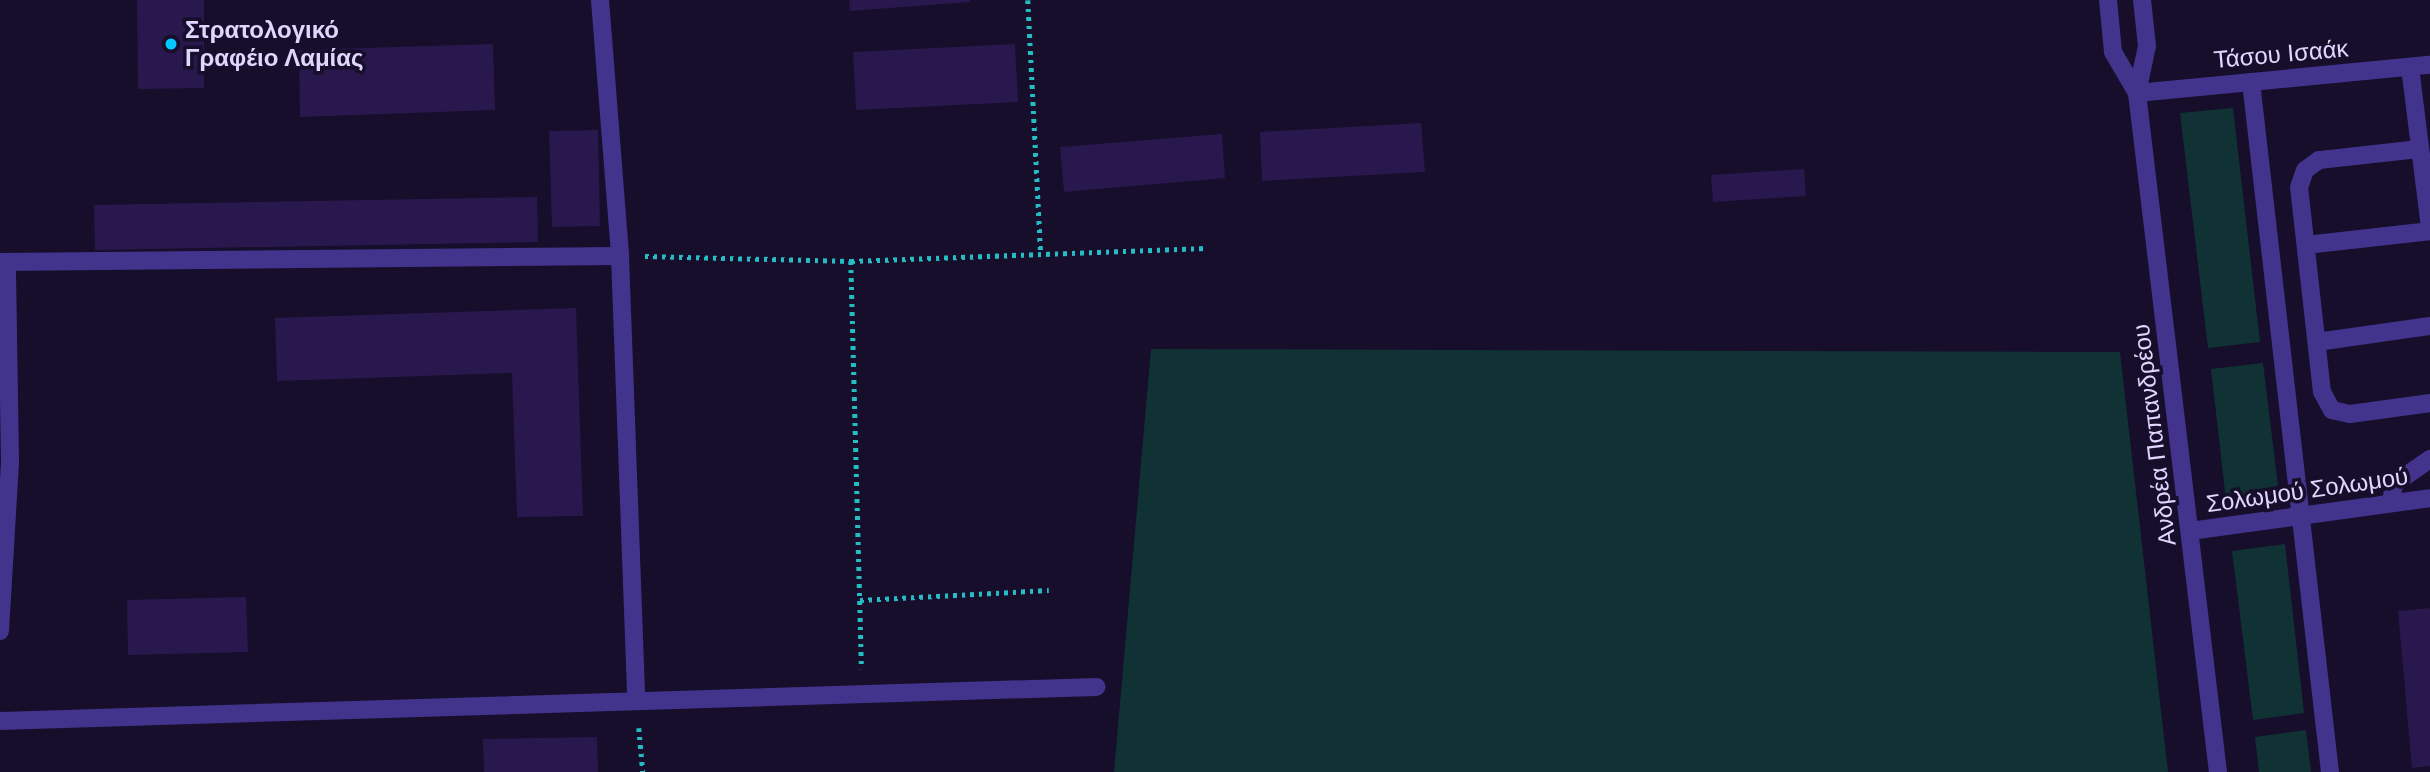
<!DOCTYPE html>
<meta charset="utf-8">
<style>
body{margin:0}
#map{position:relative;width:2430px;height:772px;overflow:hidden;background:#160e2a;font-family:Arial,sans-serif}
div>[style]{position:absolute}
.green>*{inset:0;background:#103235}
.building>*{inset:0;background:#29184d}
.path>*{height:4.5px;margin-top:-2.25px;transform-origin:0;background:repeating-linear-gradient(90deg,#24bdc6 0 3.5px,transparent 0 8.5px)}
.minor>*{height:18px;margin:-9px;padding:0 9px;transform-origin:9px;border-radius:9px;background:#42348d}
.dots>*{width:19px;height:19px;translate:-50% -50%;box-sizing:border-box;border:4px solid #160e2a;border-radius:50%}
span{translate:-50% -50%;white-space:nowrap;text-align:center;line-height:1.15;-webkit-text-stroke:7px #160e2a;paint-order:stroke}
.poi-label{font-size:24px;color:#e0d7ff;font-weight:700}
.left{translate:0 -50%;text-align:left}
.street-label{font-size:24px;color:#e0d7ff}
</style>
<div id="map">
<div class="green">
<div style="clip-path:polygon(2233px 108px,2260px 342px,2208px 348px,2180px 113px)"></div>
<div style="clip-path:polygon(1151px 349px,2120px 352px,2168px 772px,1114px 772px)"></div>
<div style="clip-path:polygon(2263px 363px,2279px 494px,2226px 500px,2211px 369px)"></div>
<div style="clip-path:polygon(2285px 544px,2304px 713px,2253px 720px,2232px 551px)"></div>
<div style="clip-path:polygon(2306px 730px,2311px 772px,2259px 772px,2255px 737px)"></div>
</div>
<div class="building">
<div style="clip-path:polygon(137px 0,204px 0,204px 88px,138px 89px)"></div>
<div style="clip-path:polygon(849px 0,970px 0,970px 2px,850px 11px)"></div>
<div style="clip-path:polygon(493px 44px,495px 110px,300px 117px,299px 50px)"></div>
<div style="clip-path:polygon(1015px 44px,1018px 102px,856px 110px,853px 52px)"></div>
<div style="clip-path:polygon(1421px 123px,1425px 172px,1262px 181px,1260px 132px)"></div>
<div style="clip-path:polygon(598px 130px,600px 226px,552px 227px,549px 131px)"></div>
<div style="clip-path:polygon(1222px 134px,1225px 178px,1064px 192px,1060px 147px)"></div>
<div style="clip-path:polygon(1804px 169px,1806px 196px,1713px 202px,1711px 175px)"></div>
<div style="clip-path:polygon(537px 197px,538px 242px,95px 250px,94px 205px)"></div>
<div style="clip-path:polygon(576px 308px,583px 516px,517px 517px,512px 373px,277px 381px,275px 318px)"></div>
<div style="clip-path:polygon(246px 597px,248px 652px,128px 655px,127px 600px)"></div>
<div style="clip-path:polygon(2430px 608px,2430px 766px,2412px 768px,2398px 611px)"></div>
<div style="clip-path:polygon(597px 737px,598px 772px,484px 772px,483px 739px)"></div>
</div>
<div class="path">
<div style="left:1028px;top:0;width:254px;rotate:87.1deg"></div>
<div style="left:645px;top:256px;width:206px;rotate:1.4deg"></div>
<div style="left:851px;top:261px;width:356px;rotate:-2.1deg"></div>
<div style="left:851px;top:261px;width:408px;rotate:88.5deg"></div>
<div style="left:860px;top:600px;width:189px;rotate:-3deg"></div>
<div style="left:639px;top:728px;width:44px;rotate:84.8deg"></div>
</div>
<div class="minor">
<div style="left:600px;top:0;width:257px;rotate:85.5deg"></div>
<div style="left:620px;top:256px;width:441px;rotate:87.9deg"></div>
<div style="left:2108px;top:0;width:52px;rotate:84.5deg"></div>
<div style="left:2113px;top:52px;width:48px;rotate:59.7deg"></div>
<div style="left:2142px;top:0;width:46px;rotate:83.8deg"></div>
<div style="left:2147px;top:46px;width:48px;rotate:102deg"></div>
<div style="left:2137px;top:93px;width:684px;rotate:83.2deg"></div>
<div style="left:2410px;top:67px;width:161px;rotate:82.9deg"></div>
<div style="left:2251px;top:82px;width:695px;rotate:83.47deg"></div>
<div style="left:2137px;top:93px;width:294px;rotate:-5.5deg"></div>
<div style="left:2419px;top:149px;width:101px;rotate:173.7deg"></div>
<div style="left:2319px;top:160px;width:17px;rotate:144deg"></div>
<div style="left:2305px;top:170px;width:18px;rotate:109deg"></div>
<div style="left:2299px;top:187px;width:206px;rotate:83.6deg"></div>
<div style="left:2322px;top:392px;width:21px;rotate:61deg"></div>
<div style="left:2332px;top:410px;width:18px;rotate:13deg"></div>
<div style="left:2350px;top:414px;width:81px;rotate:-7.8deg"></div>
<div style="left:2306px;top:245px;width:125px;rotate:-6.4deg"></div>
<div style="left:0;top:262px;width:620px;rotate:-0.55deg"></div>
<div style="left:2317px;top:342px;width:114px;rotate:-8.1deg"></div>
<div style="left:2391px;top:503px;width:19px;rotate:-81deg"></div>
<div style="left:2394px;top:484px;width:44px;rotate:-34.8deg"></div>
<div style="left:2190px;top:531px;width:242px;rotate:-7.8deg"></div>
<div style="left:0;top:631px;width:169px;rotate:-86.6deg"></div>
<div style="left:10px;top:462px;width:200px;rotate:-90.9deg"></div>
<div style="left:0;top:721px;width:1097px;rotate:-1.78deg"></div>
</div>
<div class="dots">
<div style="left:171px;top:44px;background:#03c8ff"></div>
</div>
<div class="poi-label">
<span class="left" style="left:185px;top:44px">Στρατολογικό<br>Γραφέιο Λαμίας</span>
</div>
<div class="street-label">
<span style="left:2281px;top:54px;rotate:-5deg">Τάσου Ισαάκ</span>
<span style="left:2154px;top:435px;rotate:-97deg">Ανδρέα Παπανδρέου</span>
<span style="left:2307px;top:490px;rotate:-8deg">Σολωμού Σολωμού</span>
</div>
</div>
